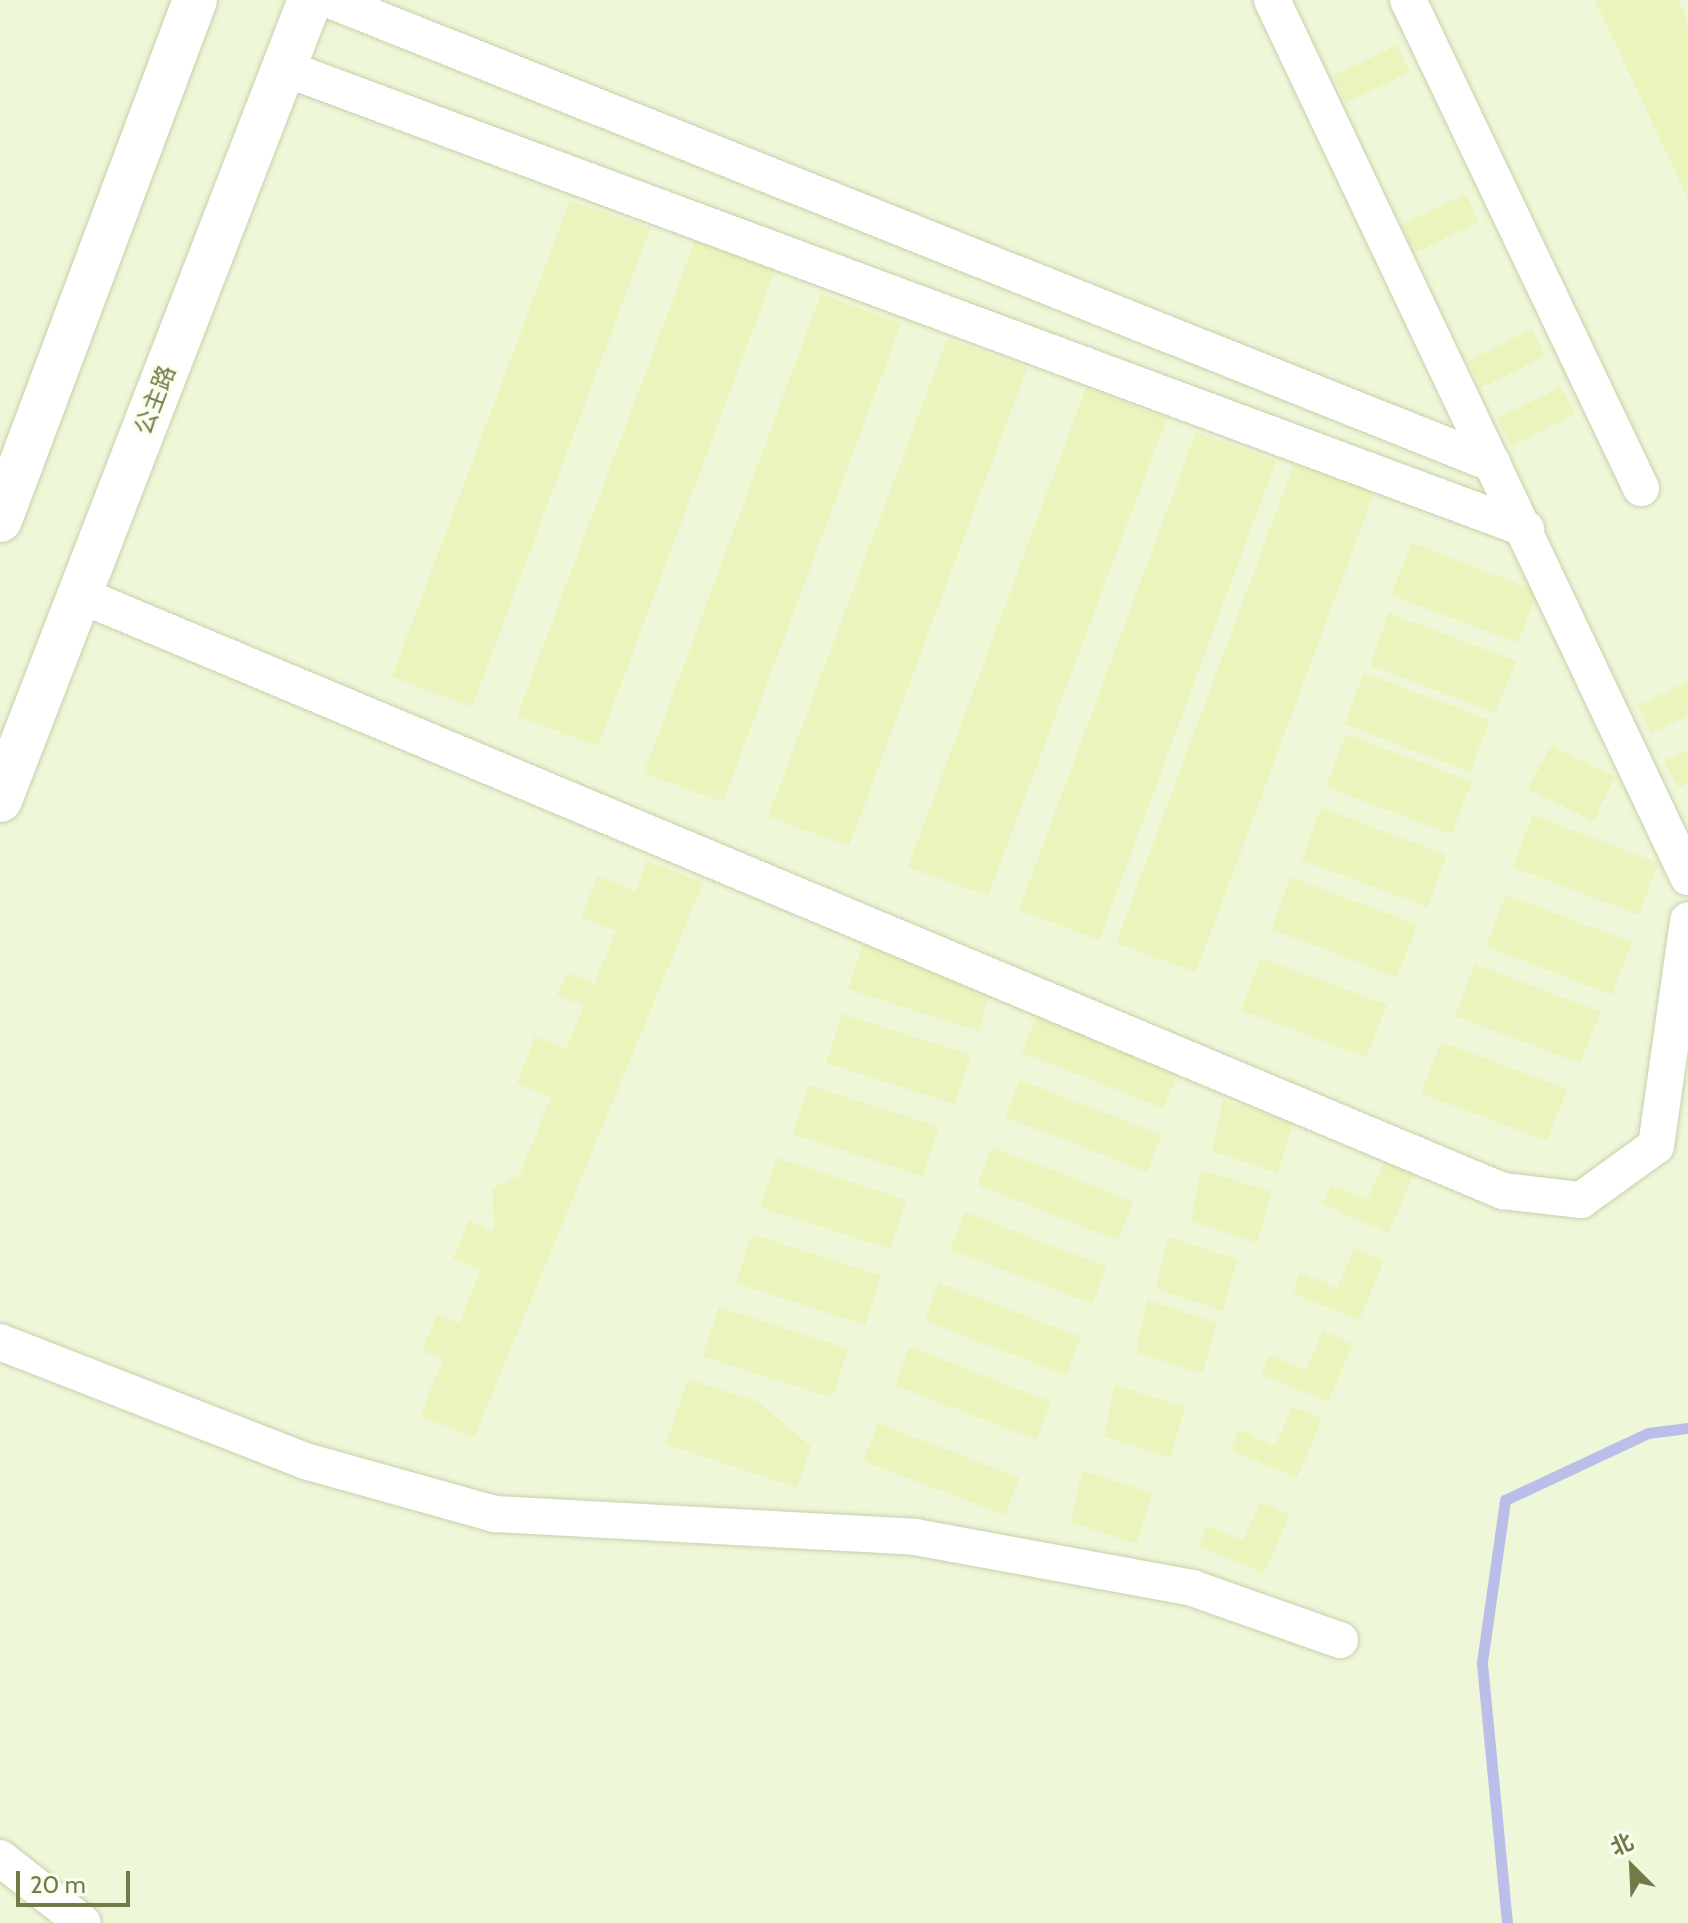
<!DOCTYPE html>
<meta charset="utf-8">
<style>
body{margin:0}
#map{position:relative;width:1688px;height:1923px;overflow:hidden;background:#f5fde7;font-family:Cabin,"Noto Sans SC",sans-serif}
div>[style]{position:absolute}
.residential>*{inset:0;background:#eef7d8}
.stream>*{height:11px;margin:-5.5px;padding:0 5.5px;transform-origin:5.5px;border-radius:5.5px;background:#babee8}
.building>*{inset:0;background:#ebf4bd}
.roads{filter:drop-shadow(0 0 2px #c8d0ab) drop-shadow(0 0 2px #c8d0ab)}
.street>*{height:36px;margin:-18px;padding:0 18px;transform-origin:18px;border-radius:18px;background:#fff}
.secondary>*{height:44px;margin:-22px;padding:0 22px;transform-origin:22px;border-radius:22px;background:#fff}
span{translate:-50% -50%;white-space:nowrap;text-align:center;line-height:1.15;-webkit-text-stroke:6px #f9ffee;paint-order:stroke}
.street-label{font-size:24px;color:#737949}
.north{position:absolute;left:1592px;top:1827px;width:80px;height:80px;-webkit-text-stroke:6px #f9ffee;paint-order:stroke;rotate:336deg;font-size:22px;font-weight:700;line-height:32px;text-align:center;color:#737949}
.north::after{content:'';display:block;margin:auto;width:28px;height:36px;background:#737949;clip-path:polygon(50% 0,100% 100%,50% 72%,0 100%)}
.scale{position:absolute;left:16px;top:1871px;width:114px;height:36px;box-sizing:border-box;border:4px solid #737949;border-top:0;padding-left:10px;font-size:24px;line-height:28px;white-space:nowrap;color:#737949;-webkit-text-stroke:6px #f9ffee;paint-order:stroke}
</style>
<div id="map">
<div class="residential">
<div style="clip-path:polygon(0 0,1688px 0,1688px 1923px,0 1923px)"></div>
</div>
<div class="stream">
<div style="left:1507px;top:1923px;width:262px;rotate:-95.5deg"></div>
<div style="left:1482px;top:1662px;width:164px;rotate:-81.9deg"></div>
<div style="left:1505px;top:1500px;width:158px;rotate:-25.1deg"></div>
<div style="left:1648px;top:1433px;width:40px;rotate:-7.1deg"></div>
</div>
<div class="building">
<div style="clip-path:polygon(1595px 0,1678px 0,1688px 22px,1688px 199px)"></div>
<div style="clip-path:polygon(1397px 45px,1410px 72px,1346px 103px,1333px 76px)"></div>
<div style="clip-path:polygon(1466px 194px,1479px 222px,1415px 253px,1401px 225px)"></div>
<div style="clip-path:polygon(570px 200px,650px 229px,472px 707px,392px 677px)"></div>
<div style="clip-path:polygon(696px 238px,776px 268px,598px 746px,517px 716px)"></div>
<div style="clip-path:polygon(821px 294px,901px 324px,723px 802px,644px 773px)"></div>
<div style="clip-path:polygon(1532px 329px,1545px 356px,1481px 388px,1468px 361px)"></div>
<div style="clip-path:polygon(947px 339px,1027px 368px,849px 846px,768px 817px)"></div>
<div style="clip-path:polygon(1561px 387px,1575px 414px,1511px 446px,1497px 418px)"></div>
<div style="clip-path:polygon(1086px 388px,1167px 418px,988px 896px,908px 867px)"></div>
<div style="clip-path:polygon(1196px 432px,1276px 461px,1099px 940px,1019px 910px)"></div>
<div style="clip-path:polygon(1294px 464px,1374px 493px,1196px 972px,1116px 943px)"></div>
<div style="clip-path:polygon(1412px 543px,1537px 591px,1518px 643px,1391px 595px)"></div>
<div style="clip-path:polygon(1389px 613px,1516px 661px,1495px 713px,1370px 665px)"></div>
<div style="clip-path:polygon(1364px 673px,1490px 720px,1470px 772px,1344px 724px)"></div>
<div style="clip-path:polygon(1688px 681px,1688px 716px,1651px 733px,1638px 706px)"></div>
<div style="clip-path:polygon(1346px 734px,1472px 782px,1451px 834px,1326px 787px)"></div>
<div style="clip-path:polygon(1551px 745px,1615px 777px,1593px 821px,1528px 789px)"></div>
<div style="clip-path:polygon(1688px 750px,1688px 783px,1678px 788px,1664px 761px)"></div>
<div style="clip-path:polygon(1321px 808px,1447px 855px,1427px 907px,1302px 860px)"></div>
<div style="clip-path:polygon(1533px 815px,1658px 863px,1639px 915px,1513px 867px)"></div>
<div style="clip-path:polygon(647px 861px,703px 883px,474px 1438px,420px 1416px,443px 1359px,422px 1351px,437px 1314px,459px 1323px,481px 1269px,453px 1258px,469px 1221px,494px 1232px,493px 1188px,519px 1176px,551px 1097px,517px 1083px,535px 1036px,566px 1049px,584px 1006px,557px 995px,567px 973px,594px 984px,616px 931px,581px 917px,598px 876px,635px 891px)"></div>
<div style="clip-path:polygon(1291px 877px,1417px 925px,1397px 977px,1271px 929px)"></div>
<div style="clip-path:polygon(1506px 895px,1632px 942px,1612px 995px,1486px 946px)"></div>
<div style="clip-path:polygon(864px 940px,994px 982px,978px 1031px,848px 989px)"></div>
<div style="clip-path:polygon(1261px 958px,1387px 1005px,1366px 1057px,1241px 1010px)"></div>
<div style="clip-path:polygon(1475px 964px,1601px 1012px,1580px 1063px,1455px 1016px)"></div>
<div style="clip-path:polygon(842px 1014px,971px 1055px,955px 1104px,826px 1063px)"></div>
<div style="clip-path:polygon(1037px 1015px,1179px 1070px,1164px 1108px,1022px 1053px)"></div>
<div style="clip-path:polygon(1441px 1042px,1567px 1089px,1547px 1141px,1421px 1093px)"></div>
<div style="clip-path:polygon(1020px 1080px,1162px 1135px,1147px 1172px,1005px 1117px)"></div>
<div style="clip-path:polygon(809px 1085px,939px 1127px,923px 1176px,793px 1134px)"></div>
<div style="clip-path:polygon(1223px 1100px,1293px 1122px,1278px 1173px,1212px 1151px)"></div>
<div style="clip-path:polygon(992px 1147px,1133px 1202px,1118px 1240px,977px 1185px)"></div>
<div style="clip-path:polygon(777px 1158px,906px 1200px,890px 1249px,760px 1207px)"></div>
<div style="clip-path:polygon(1384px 1161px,1414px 1173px,1389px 1233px,1322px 1204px,1331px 1185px,1367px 1200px)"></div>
<div style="clip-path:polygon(1201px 1170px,1272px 1192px,1257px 1243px,1191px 1221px)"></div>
<div style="clip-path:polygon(965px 1212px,1107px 1267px,1092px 1304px,950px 1249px)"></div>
<div style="clip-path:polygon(752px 1234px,881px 1276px,865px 1325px,736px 1283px)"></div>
<div style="clip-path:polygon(1168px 1237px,1237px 1259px,1223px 1311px,1156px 1288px)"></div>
<div style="clip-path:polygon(1354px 1249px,1384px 1261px,1359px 1320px,1292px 1293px,1300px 1272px,1337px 1288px)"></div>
<div style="clip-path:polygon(939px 1283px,1081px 1337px,1066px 1375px,924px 1320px)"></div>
<div style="clip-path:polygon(1147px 1300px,1217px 1323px,1202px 1374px,1136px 1352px)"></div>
<div style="clip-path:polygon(719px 1307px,848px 1349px,832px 1398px,702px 1356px)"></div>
<div style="clip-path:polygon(1323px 1331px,1353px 1344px,1328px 1402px,1261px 1375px,1270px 1355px,1306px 1370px)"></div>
<div style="clip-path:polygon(910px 1347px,1051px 1402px,1037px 1440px,895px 1385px)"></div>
<div style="clip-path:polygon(688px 1379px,758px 1402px,811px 1446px,797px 1488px,666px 1444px)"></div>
<div style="clip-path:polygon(1115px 1385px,1185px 1407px,1170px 1458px,1104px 1436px)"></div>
<div style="clip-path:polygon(1292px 1407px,1322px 1419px,1297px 1478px,1230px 1450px,1239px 1430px,1275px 1446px)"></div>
<div style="clip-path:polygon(878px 1423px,1019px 1478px,1005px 1515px,863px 1461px)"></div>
<div style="clip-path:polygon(1082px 1471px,1152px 1493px,1137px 1544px,1071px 1522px)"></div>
<div style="clip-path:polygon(1260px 1502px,1290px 1515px,1264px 1573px,1198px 1546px,1207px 1526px,1243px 1541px)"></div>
</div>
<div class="roads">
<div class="street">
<div style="left:330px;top:0;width:1252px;rotate:21.75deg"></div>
<div style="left:1272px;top:0;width:971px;rotate:64.62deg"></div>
<div style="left:1408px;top:0;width:541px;rotate:64.48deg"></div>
<div style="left:284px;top:68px;width:1325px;rotate:20.36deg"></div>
<div style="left:80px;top:595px;width:1543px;rotate:22.73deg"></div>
<div style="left:1503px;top:1191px;width:79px;rotate:6.6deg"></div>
<div style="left:1581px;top:1200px;width:92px;rotate:-35.8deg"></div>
<div style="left:1656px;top:1146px;width:228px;rotate:-81.9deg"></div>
<div style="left:0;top:1342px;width:327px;rotate:21.3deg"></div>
<div style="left:305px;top:1461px;width:197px;rotate:15.6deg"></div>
<div style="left:495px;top:1514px;width:421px;rotate:3.1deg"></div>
<div style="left:915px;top:1537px;width:282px;rotate:10.4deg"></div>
<div style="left:1192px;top:1588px;width:157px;rotate:19.4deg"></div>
<div style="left:0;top:1858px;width:105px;rotate:38.1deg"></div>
</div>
<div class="secondary">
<div style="left:0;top:520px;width:555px;rotate:-69.44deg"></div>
<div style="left:0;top:800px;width:858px;rotate:-68.82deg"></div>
</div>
</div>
<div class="street-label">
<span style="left:155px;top:400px;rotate:-69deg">公主路</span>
</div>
<div class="north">北</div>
<div class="scale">20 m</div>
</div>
